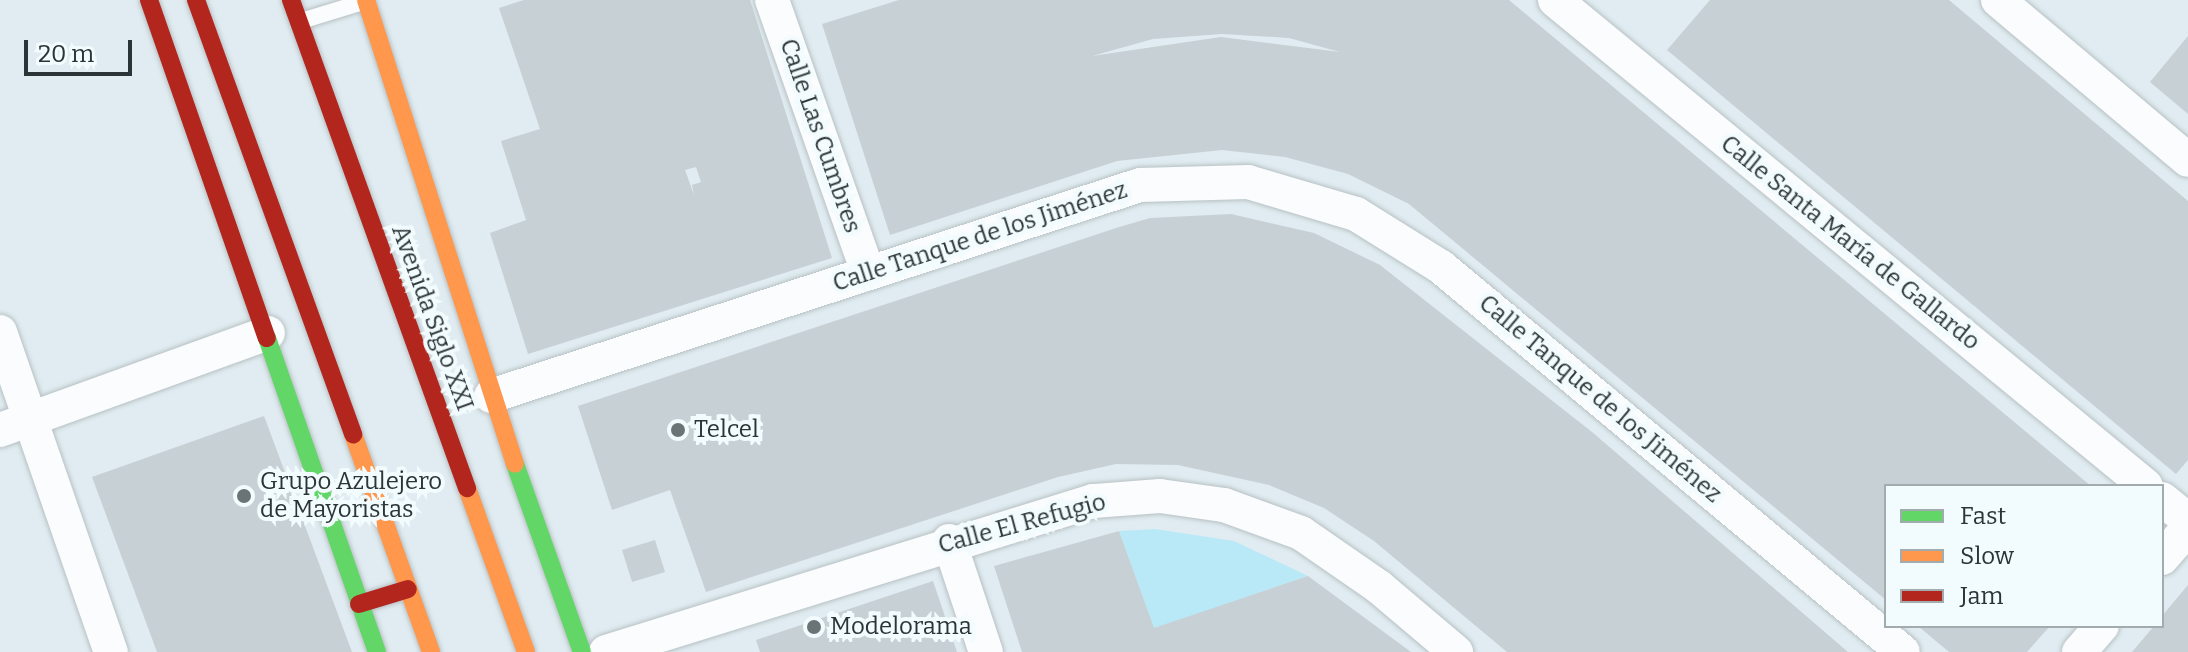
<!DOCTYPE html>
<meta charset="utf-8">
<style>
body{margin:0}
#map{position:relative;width:2188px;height:652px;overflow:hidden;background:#e0ecf1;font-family:Bitter,serif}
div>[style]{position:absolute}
.green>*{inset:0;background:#b9e9f7}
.building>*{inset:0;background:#c7d0d4}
.roads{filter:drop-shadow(0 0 2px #b8c1c4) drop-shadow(0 0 2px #b8c1c4)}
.lane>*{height:16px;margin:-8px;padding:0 8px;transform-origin:8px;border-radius:8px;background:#fafcfd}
.street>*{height:34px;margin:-17px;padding:0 17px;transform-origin:17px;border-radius:17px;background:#fafcfd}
.fast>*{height:18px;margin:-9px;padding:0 9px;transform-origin:9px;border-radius:9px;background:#63d668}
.slow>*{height:18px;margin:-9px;padding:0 9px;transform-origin:9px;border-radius:9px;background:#ff974d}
.jam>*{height:18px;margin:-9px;padding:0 9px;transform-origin:9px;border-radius:9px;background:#b3261e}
.dots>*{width:22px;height:22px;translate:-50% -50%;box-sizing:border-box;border:4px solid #f2fbfd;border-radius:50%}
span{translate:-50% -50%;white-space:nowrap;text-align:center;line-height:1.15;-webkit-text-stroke:8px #f2fbfd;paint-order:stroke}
.street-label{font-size:24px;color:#2b3436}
.poi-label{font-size:24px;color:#2b3436}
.left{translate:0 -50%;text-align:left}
.legend{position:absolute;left:1884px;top:484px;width:280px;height:144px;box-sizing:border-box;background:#f2fbfd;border:2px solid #a2abad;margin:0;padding:10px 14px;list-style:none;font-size:24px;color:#2b3436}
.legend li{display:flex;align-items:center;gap:16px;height:40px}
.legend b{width:40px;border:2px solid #a2abad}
.scale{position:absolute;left:24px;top:40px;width:108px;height:36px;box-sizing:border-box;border:4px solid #2b3436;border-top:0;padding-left:10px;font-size:24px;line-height:28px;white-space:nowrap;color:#2b3436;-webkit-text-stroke:6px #f2fbfd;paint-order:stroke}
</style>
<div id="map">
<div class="green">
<div style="clip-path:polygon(1155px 529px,1234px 541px,1308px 576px,1154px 629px,1119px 531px)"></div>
</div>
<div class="building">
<div style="clip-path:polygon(evenodd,524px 0,750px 0,832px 258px,528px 354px,490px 233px,526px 220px,501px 141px,540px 129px,499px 8px,524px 0,696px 167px,701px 182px,692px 185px,694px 195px,685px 170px,696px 167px)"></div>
<div style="clip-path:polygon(evenodd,899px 0,1509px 0,2091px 486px,1886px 486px,1886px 600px,1409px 204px,1348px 174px,1285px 157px,1222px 150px,1117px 161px,890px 235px,822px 24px,899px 0,1222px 34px,1289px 38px,1340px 52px,1221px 37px,1092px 56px,1153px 39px,1222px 34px)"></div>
<div style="clip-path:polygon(1710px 0,1949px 0,2188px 201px,2188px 460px,2176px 474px,1667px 50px)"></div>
<div style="clip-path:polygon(2188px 36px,2188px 114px,2150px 82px)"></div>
<div style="clip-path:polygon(1231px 214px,1314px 233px,1380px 265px,1592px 432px,1848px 652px,1507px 652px,1374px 541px,1324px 508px,1269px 485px,1178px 465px,1116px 464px,1058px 477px,706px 592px,670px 490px,612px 510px,578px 406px,1116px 228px,1150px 218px)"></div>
<div style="clip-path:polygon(264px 416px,352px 652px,157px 652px,92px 477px)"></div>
<div style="clip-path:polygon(1119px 531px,1154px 628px,1308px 576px,1411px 652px,1022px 652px,994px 566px)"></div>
<div style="clip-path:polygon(655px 540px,665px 572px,632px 582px,622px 550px)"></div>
<div style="clip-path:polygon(933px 581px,957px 652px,760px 652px,756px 640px)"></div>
<div style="clip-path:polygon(2188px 585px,2188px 652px,2132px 652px,2154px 626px,2162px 626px,2162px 616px)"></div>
<div style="clip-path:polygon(1918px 626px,2050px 626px,2027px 652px,1949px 652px)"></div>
</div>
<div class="roads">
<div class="lane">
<div style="left:301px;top:21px;width:65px;rotate:-17deg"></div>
</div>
<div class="street">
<div style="left:772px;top:0;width:289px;rotate:70.6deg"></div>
<div style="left:1555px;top:0;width:765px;rotate:39.43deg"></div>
<div style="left:1998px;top:0;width:248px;rotate:40.1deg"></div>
<div style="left:0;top:332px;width:339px;rotate:70.9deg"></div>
<div style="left:491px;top:396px;width:682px;rotate:-18.01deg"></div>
<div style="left:1140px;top:185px;width:108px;rotate:-1.6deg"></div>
<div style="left:1248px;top:182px;width:113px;rotate:16.5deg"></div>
<div style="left:1356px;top:214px;width:100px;rotate:31.9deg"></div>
<div style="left:1441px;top:267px;width:601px;rotate:39.81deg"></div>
<div style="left:0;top:430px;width:285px;rotate:-19.9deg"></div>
<div style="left:2162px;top:499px;width:33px;rotate:39deg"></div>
<div style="left:949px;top:541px;width:117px;rotate:71.6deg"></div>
<div style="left:2162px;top:558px;width:40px;rotate:-49deg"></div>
<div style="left:606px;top:652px;width:510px;rotate:-17.23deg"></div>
<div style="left:1093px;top:501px;width:67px;rotate:-4.3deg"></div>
<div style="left:1160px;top:496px;width:65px;rotate:8deg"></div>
<div style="left:1224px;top:505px;width:82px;rotate:20deg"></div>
<div style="left:1301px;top:533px;width:95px;rotate:34.7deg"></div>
<div style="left:1379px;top:587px;width:101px;rotate:40.2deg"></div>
<div style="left:2079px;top:652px;width:35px;rotate:-49deg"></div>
</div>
<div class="fast">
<div style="left:267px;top:338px;width:333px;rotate:70.7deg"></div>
<div style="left:515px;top:464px;width:200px;rotate:70.4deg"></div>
</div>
<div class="slow">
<div style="left:366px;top:0;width:487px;rotate:72.2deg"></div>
<div style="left:353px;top:434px;width:232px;rotate:70.3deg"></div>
<div style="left:467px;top:488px;width:174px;rotate:70.2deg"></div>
</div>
<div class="jam">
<div style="left:149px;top:0;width:358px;rotate:70.8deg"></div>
<div style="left:196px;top:0;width:462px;rotate:70.1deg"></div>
<div style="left:291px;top:0;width:519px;rotate:70.17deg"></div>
<div style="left:359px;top:604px;width:51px;rotate:-17deg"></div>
</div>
</div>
<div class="dots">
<div style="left:678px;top:430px;background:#6a7477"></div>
<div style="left:244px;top:496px;background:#6a7477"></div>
<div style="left:814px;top:627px;background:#6a7477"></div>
</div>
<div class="street-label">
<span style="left:820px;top:136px;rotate:71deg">Calle Las Cumbres</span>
<span style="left:980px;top:237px;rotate:-18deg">Calle Tanque de los Jiménez</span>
<span style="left:1850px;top:243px;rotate:39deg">Calle Santa María de Gallardo</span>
<span style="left:432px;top:318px;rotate:70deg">Avenida Siglo XXI</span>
<span style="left:1600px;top:399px;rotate:40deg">Calle Tanque de los Jiménez</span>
<span style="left:1022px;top:524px;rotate:-15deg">Calle El Refugio</span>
</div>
<div class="poi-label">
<span class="left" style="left:694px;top:430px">Telcel</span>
<span class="left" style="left:260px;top:496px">Grupo Azulejero<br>de Mayoristas</span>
<span class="left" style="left:830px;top:627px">Modelorama</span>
</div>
<ul class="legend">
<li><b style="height:10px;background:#63d668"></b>Fast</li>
<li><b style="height:10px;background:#ff974d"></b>Slow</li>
<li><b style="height:10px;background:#b3261e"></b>Jam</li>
</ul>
<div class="scale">20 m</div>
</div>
